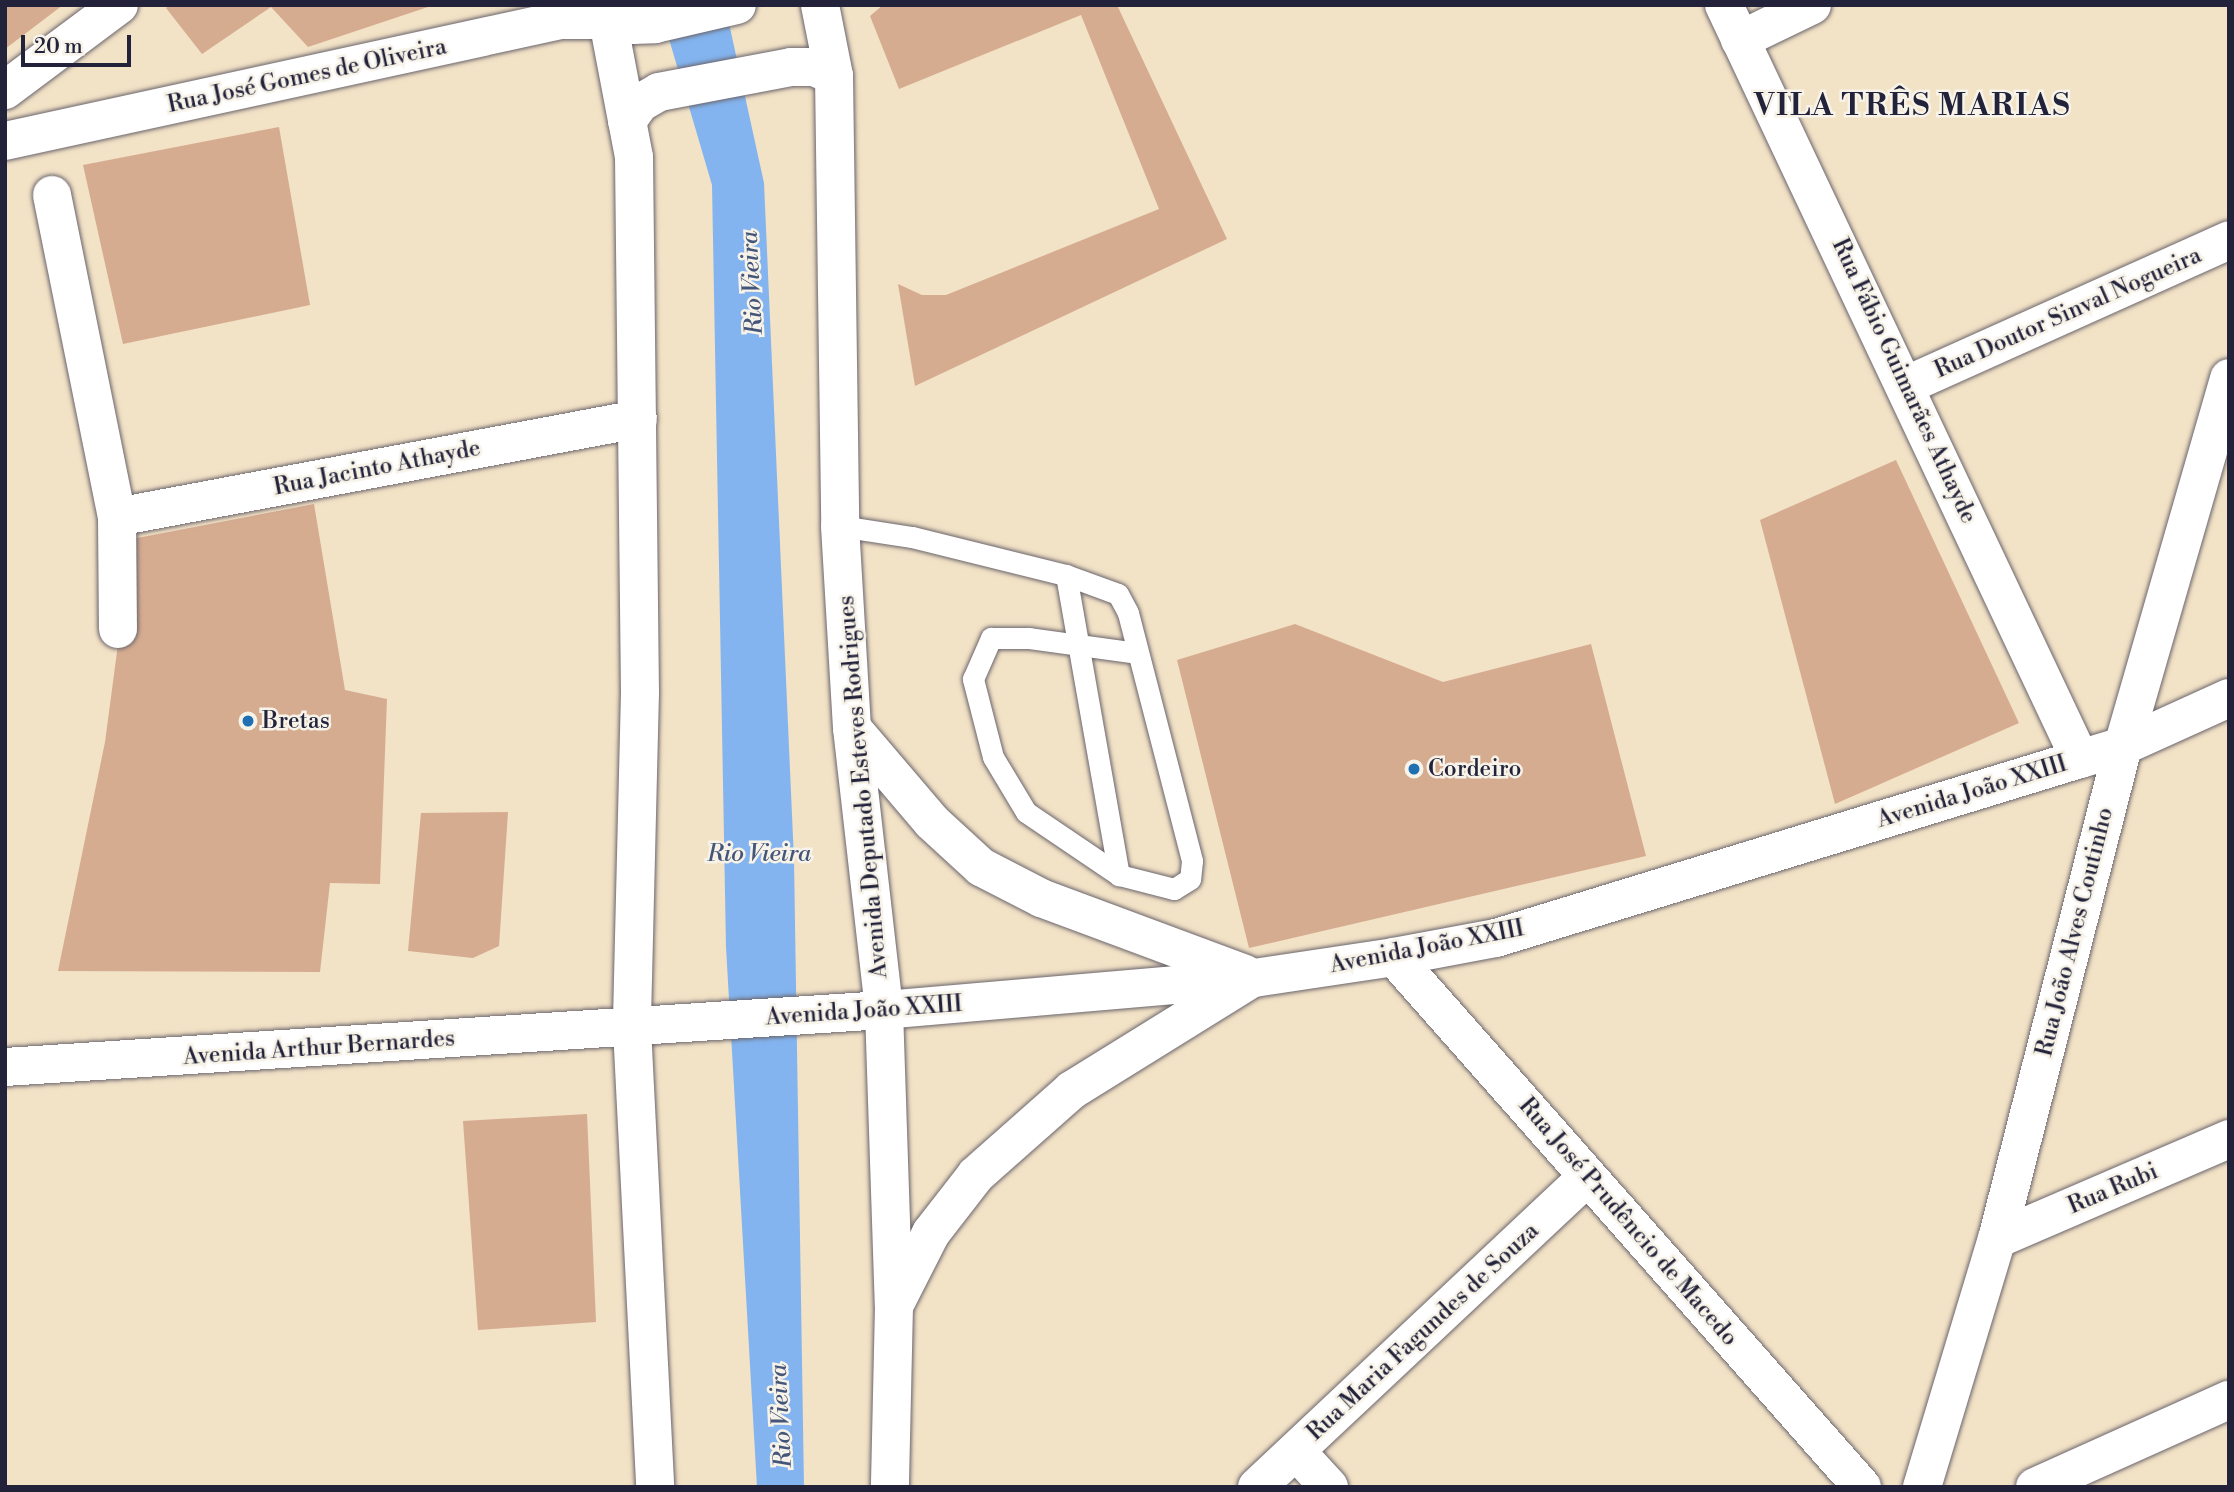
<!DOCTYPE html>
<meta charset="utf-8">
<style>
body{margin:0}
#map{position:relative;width:2234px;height:1492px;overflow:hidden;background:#f2e2c6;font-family:"Libre Bodoni",serif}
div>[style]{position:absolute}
.water>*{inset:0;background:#83b4ef}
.building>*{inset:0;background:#d6ac91}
.roads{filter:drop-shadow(0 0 2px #6b656c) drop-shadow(0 0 2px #6b656c)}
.service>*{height:21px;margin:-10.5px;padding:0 10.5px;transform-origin:10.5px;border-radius:10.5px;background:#fff}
.minor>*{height:38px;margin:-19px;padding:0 19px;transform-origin:19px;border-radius:19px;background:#fff}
.primary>*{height:38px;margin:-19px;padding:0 19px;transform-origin:19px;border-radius:19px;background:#fff}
.dots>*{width:19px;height:19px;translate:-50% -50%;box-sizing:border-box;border:4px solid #f7f3e8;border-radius:50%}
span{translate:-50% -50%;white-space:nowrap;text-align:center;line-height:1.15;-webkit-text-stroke:5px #f7f3e8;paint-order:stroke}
.street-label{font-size:23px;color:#22223b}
.poi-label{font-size:23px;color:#22223b}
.left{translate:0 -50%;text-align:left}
.water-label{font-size:24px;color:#44557a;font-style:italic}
.district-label{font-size:30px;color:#22223b;font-weight:700;letter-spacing:2px}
.frame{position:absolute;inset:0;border:7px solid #22223b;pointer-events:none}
.scale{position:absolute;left:21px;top:35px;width:110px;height:32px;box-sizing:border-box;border:4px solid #22223b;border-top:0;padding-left:9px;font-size:21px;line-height:24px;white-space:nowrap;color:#22223b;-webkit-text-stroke:5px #f7f3e8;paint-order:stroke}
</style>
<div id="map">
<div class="water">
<div style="clip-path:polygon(659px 5px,725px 5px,764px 183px,794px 860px,804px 1487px,757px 1487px,726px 947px,712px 185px)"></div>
</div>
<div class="building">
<div style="clip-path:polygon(5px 5px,63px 5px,5px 49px)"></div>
<div style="clip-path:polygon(170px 5px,434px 5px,308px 47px,271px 7px,202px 54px,166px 8px)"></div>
<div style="clip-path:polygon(883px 5px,1117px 5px,1227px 239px,915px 386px,898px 284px,922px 295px,946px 295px,1159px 209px,1081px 15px,899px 89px,870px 16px)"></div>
<div style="clip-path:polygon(279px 127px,310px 305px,123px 344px,83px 165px)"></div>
<div style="clip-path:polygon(1896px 460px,2019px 723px,1835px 804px,1760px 520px)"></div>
<div style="clip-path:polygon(314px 504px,345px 690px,387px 699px,380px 884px,330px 883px,320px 972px,58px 971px,105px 742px,132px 539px)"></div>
<div style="clip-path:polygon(1295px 624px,1443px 682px,1591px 644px,1646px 856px,1249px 948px,1177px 660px)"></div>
<div style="clip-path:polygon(508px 812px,499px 946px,473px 958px,408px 951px,421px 813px)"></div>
<div style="clip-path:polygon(587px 1114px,596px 1322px,478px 1330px,463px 1121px)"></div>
</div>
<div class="roads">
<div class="service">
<div style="left:840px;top:526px;width:73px;rotate:8.7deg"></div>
<div style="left:912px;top:537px;width:159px;rotate:13.9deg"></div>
<div style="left:1066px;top:575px;width:55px;rotate:20.1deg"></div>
<div style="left:1118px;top:594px;width:21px;rotate:62deg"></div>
<div style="left:1128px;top:613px;width:256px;rotate:75.5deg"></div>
<div style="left:1192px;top:861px;width:18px;rotate:96deg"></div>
<div style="left:1190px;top:879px;width:19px;rotate:148deg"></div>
<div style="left:1174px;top:889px;width:57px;rotate:-165.7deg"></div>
<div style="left:1119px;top:875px;width:112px;rotate:-145.9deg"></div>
<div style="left:1026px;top:812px;width:64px;rotate:-121deg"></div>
<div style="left:993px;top:757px;width:81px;rotate:-104.4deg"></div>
<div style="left:973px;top:679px;width:45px;rotate:-66.3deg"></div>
<div style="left:991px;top:638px;width:38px"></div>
<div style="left:1029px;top:638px;width:109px;rotate:7.9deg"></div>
<div style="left:1066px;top:575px;width:305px;rotate:80deg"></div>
</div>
<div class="minor">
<div style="left:1724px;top:5px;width:834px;rotate:64.73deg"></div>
<div style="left:1740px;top:40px;width:80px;rotate:-25.9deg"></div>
<div style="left:5px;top:90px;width:142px;rotate:-36.7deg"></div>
<div style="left:5px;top:141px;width:569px;rotate:-12.28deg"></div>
<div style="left:561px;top:20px;width:48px"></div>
<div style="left:52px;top:195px;width:328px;rotate:78.6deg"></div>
<div style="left:117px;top:517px;width:530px;rotate:-10.65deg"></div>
<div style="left:1907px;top:385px;width:353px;rotate:-24.2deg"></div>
<div style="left:117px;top:517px;width:112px;rotate:89.5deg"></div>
<div style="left:1394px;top:957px;width:707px;rotate:48.55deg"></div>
<div style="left:1997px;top:1239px;width:253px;rotate:-23.3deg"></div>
<div style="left:1296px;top:1451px;width:49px;rotate:47.5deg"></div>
<div style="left:1257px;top:1487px;width:453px;rotate:-43.2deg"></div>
<div style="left:1922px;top:1487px;width:259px;rotate:-73.2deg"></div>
<div style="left:1997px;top:1239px;width:509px;rotate:-75.66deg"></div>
<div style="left:2123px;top:746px;width:383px;rotate:-73.9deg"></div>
<div style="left:2035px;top:1487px;width:213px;rotate:-24.2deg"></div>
</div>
<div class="primary">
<div style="left:605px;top:5px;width:155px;rotate:79.2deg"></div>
<div style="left:634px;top:157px;width:535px;rotate:89.36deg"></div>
<div style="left:640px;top:692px;width:336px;rotate:91.4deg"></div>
<div style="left:632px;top:1028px;width:460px;rotate:87.1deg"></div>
<div style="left:820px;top:5px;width:72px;rotate:78.8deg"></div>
<div style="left:834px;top:76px;width:450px;rotate:89.2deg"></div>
<div style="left:840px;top:526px;width:202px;rotate:86.6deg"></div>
<div style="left:852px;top:728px;width:284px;rotate:83.5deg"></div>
<div style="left:884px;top:1010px;width:296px;rotate:88.1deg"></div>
<div style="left:894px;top:1306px;width:181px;rotate:91.3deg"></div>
<div style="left:609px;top:20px;width:24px;rotate:12deg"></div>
<div style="left:632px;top:25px;width:23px;rotate:-2deg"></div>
<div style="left:655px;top:24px;width:84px;rotate:-13deg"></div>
<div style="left:627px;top:121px;width:22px;rotate:-54deg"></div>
<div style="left:640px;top:103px;width:22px;rotate:-30deg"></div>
<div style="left:659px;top:92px;width:134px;rotate:-10.7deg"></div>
<div style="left:791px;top:67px;width:23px"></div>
<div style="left:814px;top:67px;width:22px;rotate:24deg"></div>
<div style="left:852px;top:728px;width:123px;rotate:49.6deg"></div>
<div style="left:932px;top:822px;width:67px;rotate:42.6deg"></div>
<div style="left:981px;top:867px;width:68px;rotate:27.3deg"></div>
<div style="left:1041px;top:898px;width:218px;rotate:20.4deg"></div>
<div style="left:5px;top:1067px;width:881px;rotate:-3.71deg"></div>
<div style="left:884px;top:1010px;width:371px;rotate:-4.9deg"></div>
<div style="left:1254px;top:978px;width:142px;rotate:-8.5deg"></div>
<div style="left:1394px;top:957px;width:104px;rotate:-10.6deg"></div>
<div style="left:1496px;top:938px;width:611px;rotate:-17.04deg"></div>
<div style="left:2080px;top:759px;width:45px;rotate:-16.8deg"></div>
<div style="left:2123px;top:746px;width:116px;rotate:-24.4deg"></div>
<div style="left:895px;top:1304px;width:80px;rotate:-63.1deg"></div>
<div style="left:931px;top:1233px;width:73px;rotate:-52.2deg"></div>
<div style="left:976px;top:1175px;width:128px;rotate:-41.5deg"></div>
<div style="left:1072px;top:1090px;width:205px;rotate:-31.8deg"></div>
</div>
</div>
<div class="dots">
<div style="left:248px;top:721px;background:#1f6fb2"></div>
<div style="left:1414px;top:769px;background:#1f6fb2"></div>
</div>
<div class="street-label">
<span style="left:307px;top:76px;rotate:-12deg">Rua José Gomes de Oliveira</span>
<span style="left:2068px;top:313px;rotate:-24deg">Rua Doutor Sinval Nogueira</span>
<span style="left:1904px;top:381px;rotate:65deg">Rua Fábio Guimarães Athayde</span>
<span style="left:377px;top:468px;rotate:-11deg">Rua Jacinto Athayde</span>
<span style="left:863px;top:787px;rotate:-95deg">Avenida Deputado Esteves Rodrigues</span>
<span style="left:1972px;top:792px;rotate:-17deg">Avenida João XXIII</span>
<span style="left:2075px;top:932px;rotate:-76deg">Rua João Alves Coutinho</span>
<span style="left:1427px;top:947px;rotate:-11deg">Avenida João XXIII</span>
<span style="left:864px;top:1011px;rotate:-4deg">Avenida João XXIII</span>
<span style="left:319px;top:1048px;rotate:-4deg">Avenida Arthur Bernardes</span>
<span style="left:2113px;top:1189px;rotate:-23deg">Rua Rubi</span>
<span style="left:1628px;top:1222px;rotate:49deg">Rua José Prudêncio de Macedo</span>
<span style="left:1423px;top:1332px;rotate:-43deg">Rua Maria Fagundes de Souza</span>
</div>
<div class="poi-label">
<span class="left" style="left:262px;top:721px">Bretas</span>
<span class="left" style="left:1428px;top:769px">Cordeiro</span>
</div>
<div class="water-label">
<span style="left:753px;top:283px;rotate:-93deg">Rio Vieira</span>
<span style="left:759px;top:855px">Rio Vieira</span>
<span style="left:782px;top:1416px;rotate:-93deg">Rio Vieira</span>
</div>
<div class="district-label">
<span style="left:1913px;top:106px">VILA TRÊS MARIAS</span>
</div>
<div class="frame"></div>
<div class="scale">20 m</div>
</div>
